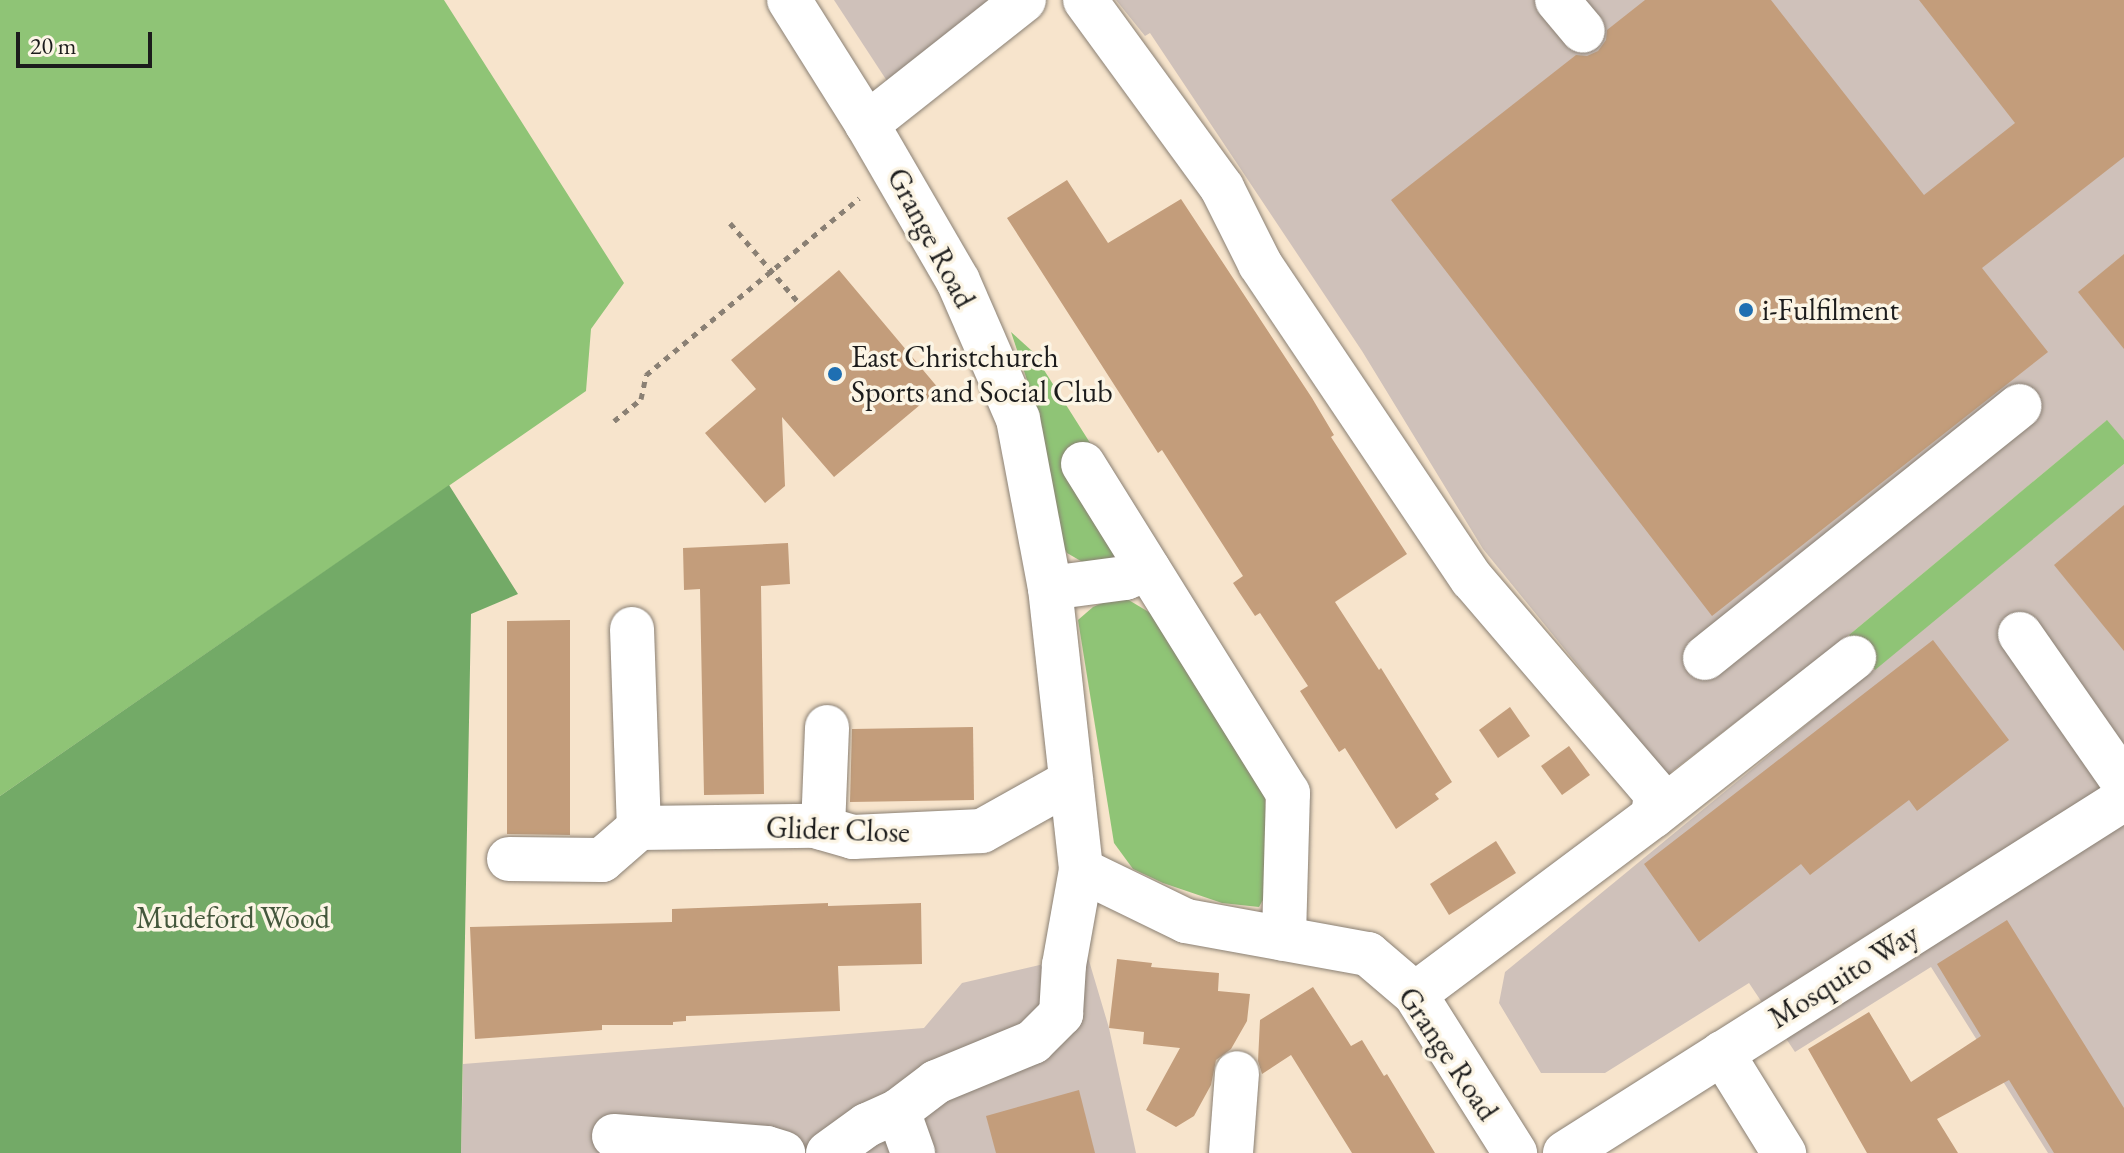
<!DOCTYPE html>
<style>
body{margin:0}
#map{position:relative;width:2124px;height:1153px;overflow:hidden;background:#f7e4cc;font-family:"EB Garamond",serif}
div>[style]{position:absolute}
.industrial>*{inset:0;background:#cfc1ba}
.green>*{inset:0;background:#8fc476}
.forest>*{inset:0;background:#73aa67}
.building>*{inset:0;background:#c39d7b}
.path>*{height:5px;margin-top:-2.5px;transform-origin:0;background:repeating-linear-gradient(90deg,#8a8074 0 6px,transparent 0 12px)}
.roads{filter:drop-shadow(0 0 2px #8a8074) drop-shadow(0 0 2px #8a8074)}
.minor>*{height:44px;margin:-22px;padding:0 22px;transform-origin:22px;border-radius:22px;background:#fff}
.dots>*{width:22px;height:22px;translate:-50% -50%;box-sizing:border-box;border:4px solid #fcf5e5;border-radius:50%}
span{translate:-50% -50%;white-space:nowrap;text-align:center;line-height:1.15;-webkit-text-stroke:7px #fcf5e5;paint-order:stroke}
.street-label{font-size:30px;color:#1c1c1c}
.poi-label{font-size:30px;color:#1c1c1c}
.left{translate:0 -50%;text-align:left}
.park-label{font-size:30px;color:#44573c}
.scale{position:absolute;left:16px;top:32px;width:136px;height:36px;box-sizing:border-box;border:4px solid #1c1c1c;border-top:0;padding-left:10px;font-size:24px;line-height:28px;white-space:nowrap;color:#1c1c1c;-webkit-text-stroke:6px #fcf5e5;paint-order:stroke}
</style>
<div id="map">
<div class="industrial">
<div style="clip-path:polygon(834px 0,993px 0,889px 84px)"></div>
<div style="clip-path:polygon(1116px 0,2124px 0,2124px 440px,2106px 421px,1849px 635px,1667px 775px,1483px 549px,1362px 351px,1150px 33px,1145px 36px)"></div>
<div style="clip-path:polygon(2124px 464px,2124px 1153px,2048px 1153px,1931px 967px,1795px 1052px,1749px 983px,1605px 1073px,1541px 1073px,1499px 1003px,1505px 972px)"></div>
<div style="clip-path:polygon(1087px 954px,1109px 1028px,1136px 1153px,461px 1153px,463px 1064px,924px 1028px,962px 983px)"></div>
</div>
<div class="green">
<div style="clip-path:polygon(0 0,444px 0,624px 283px,591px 329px,586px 391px,0 796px)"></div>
<div style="clip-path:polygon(1011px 332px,1032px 351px,1092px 446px,1116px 554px,1109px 563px,1086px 564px,1067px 553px,1057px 535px,1036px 407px)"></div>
<div style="clip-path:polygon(2107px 420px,2124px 440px,2124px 464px,1875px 670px,1849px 635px)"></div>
<div style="clip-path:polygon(1127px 599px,1152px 614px,1264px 786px,1272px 883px,1259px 907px,1222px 903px,1163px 883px,1133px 869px,1114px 843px,1078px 620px,1093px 607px,1109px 600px)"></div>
</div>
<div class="forest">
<div style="clip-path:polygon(449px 485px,518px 594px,471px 614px,461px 1153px,0 1153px,0 796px)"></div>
</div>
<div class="building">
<div style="clip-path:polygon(1645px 0,1771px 0,1924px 195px,2015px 123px,1919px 0,2124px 0,2124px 157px,1982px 268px,2048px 352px,1712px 616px,1391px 200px,1576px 55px,1587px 56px,1598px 51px,1606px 40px,1607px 30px)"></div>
<div style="clip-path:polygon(1067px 180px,1108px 243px,1181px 199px,1312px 398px,1334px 435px,1331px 437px,1407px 554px,1335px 602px,1379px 670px,1381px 668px,1452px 782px,1435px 794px,1439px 799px,1396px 829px,1345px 748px,1339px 752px,1300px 691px,1308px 686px,1260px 613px,1255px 616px,1233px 583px,1243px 576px,1162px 450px,1158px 453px,1007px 218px)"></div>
<div style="clip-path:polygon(2124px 254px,2124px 349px,2078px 292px)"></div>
<div style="clip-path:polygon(839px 270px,939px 389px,834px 477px,782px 417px,785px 486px,765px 503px,705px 433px,756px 389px,731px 360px)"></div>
<div style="clip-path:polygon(2124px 505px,2124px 651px,2054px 565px)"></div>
<div style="clip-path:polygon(788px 543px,790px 584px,761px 586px,764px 794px,704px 795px,700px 589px,684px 590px,683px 548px)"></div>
<div style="clip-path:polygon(570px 620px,570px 835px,507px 834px,507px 621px)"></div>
<div style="clip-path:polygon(1933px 640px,2009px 740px,1917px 811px,1909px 800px,1810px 875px,1801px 864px,1699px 942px,1644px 864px)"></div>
<div style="clip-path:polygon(1510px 707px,1530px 736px,1498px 758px,1479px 730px)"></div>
<div style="clip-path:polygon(973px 727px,974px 800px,850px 802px,852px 729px)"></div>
<div style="clip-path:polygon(1569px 746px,1590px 775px,1562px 795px,1541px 766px)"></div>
<div style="clip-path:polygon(1496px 841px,1516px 873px,1449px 915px,1430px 884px)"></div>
<div style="clip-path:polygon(828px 903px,828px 906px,921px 903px,922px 964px,838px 966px,840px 1011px,686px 1016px,686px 1021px,673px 1022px,673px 1025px,602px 1025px,602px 1030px,475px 1039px,470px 927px,672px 922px,672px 909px)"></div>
<div style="clip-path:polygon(2007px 920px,2124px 1108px,2124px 1153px,2054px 1153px,2009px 1080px,1937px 1119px,1958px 1153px,1867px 1153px,1808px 1049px,1869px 1012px,1911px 1082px,1981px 1036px,1937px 964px)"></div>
<div style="clip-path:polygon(1117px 959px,1152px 963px,1151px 967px,1219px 973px,1218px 991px,1250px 994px,1247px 1021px,1231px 1049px,1216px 1060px,1211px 1085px,1194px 1116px,1176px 1127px,1146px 1110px,1180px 1048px,1143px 1044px,1144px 1032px,1109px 1028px)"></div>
<div style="clip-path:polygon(1313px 987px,1351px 1046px,1362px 1040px,1384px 1076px,1387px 1074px,1435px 1153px,1352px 1153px,1291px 1055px,1262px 1074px,1258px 1061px,1260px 1020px)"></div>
<div style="clip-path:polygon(1079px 1090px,1095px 1153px,996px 1153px,986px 1116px)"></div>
</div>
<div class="path">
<div style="left:730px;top:223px;width:106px;rotate:49.2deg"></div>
<div style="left:614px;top:421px;width:35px;rotate:-39deg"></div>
<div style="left:641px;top:399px;width:25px;rotate:-78deg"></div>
<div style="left:646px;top:375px;width:277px;rotate:-39.7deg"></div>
</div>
<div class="roads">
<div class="minor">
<div style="left:789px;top:0;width:146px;rotate:57.8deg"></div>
<div style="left:867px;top:124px;width:181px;rotate:59.9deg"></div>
<div style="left:958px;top:281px;width:150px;rotate:66.5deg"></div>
<div style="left:1018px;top:419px;width:172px;rotate:79.3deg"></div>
<div style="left:1050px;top:588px;width:284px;rotate:83.7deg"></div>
<div style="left:1081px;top:870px;width:117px;rotate:25.9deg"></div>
<div style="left:1186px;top:921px;width:185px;rotate:10.3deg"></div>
<div style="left:1368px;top:954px;width:62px;rotate:40.4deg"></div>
<div style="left:1415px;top:994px;width:188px;rotate:57.8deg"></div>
<div style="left:1085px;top:0;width:233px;rotate:53.9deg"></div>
<div style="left:1222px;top:188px;width:85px;rotate:63.4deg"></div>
<div style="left:1260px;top:264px;width:380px;rotate:56.1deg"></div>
<div style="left:1472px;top:579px;width:283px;rotate:49.4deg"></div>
<div style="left:1656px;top:794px;width:22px;rotate:98deg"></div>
<div style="left:1653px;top:816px;width:297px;rotate:143.2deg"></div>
<div style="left:1557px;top:0;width:40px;rotate:50deg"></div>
<div style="left:867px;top:124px;width:200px;rotate:-38.3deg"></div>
<div style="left:1083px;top:464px;width:388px;rotate:58.1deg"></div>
<div style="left:1288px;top:793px;width:146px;rotate:91.6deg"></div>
<div style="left:1050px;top:588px;width:76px;rotate:-7.6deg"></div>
<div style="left:1125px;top:578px;width:25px;rotate:-21deg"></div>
<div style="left:632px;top:629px;width:199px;rotate:88deg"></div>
<div style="left:2020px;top:634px;width:182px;rotate:55.1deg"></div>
<div style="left:1705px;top:658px;width:403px;rotate:-38.7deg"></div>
<div style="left:1653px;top:816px;width:256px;rotate:-38.2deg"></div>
<div style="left:823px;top:828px;width:101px;rotate:-87.7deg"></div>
<div style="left:509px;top:859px;width:93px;rotate:0.6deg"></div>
<div style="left:602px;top:860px;width:49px;rotate:-40.9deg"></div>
<div style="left:639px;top:828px;width:176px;rotate:-0.7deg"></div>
<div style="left:815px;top:826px;width:40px;rotate:16deg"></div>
<div style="left:853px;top:837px;width:129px;rotate:-2.7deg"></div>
<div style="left:982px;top:831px;width:102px;rotate:-29.3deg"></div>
<div style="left:1722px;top:1053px;width:118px;rotate:58.2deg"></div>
<div style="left:898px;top:1111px;width:45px;rotate:70.3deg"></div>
<div style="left:614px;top:1136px;width:153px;rotate:4.5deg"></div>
<div style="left:767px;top:1148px;width:17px;rotate:17deg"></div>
<div style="left:828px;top:1153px;width:48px;rotate:-35.7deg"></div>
<div style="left:867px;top:1125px;width:34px;rotate:-24deg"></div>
<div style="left:898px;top:1111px;width:48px;rotate:-37.3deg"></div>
<div style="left:936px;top:1082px;width:105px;rotate:-22.4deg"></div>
<div style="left:1033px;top:1042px;width:40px;rotate:-45deg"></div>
<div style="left:1061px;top:1014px;width:49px;rotate:-86.5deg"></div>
<div style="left:1064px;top:965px;width:97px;rotate:-79.9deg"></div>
<div style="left:1231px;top:1153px;width:80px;rotate:-85.7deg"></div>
<div style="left:1565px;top:1153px;width:662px;rotate:-32.35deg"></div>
</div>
</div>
<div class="dots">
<div style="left:1746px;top:310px;background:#1f6fb2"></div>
<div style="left:835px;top:374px;background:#1f6fb2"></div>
</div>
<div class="street-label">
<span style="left:931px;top:238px;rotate:62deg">Grange Road</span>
<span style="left:838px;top:830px;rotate:2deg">Glider Close</span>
<span style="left:1844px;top:976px;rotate:-32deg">Mosquito Way</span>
<span style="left:1448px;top:1054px;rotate:56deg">Grange Road</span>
</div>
<div class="poi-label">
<span class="left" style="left:1762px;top:310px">i-Fulfilment</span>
<span class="left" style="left:851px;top:374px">East Christchurch<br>Sports and Social Club</span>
</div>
<div class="park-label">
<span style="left:233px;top:918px">Mudeford Wood</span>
</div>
<div class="scale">20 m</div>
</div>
